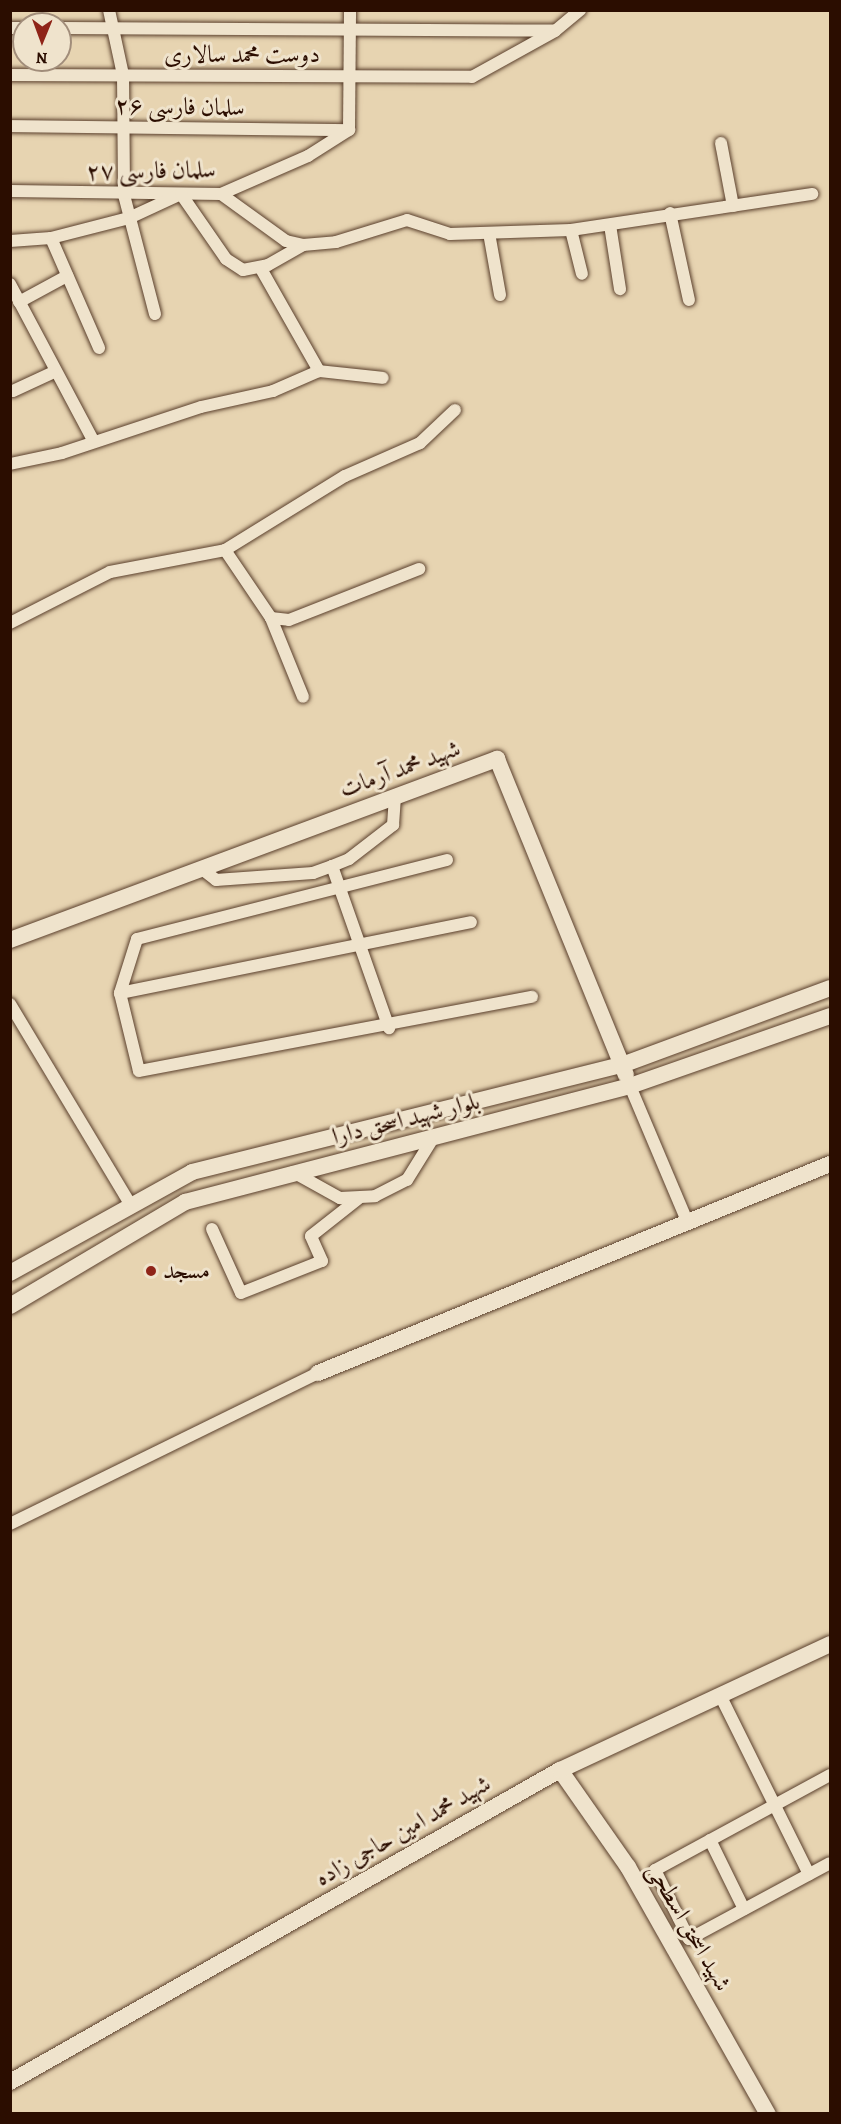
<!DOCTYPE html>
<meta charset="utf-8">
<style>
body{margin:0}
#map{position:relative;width:841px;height:2124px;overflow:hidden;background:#e7d4b1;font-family:Alegreya,Amiri,serif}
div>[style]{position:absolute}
.roads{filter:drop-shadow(0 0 2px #5a3f2c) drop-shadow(0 0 2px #5a3f2c)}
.street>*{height:12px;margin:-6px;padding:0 6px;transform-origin:6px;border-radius:6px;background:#efe3cc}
.secondary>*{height:16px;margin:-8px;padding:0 8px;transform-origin:8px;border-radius:8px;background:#efe3cc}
.dots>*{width:16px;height:16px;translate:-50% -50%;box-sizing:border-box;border:3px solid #efe3cc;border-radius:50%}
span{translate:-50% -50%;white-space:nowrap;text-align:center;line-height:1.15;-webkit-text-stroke:6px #efe3cc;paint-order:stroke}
.street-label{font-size:24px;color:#2b0d00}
.poi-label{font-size:24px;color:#2b0d00}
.left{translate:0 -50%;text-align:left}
.frame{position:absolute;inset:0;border:12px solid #2b0d00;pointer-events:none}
.north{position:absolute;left:12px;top:12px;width:60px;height:60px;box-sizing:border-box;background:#efe3cc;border:2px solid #a18d7a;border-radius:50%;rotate:181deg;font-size:16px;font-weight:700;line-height:24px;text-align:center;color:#2b0d00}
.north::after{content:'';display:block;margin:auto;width:21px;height:27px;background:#8f2418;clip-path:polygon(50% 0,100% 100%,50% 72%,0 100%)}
</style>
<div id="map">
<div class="roads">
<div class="street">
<div style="left:109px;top:10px;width:66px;rotate:77.8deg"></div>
<div style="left:123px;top:75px;width:120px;rotate:89.5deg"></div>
<div style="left:124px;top:195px;width:123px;rotate:75.4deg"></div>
<div style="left:10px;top:28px;width:14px"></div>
<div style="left:60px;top:28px;width:494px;rotate:0.3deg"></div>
<div style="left:10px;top:75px;width:462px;rotate:0.2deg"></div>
<div style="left:472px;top:77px;width:95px;rotate:-29deg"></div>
<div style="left:555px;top:31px;width:33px;rotate:-40deg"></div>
<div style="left:10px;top:126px;width:338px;rotate:0.7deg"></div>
<div style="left:349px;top:130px;width:120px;rotate:-89.5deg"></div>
<div style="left:721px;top:143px;width:64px;rotate:79.2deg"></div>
<div style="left:10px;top:191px;width:211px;rotate:0.8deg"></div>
<div style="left:221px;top:194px;width:95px;rotate:-23.6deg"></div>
<div style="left:308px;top:156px;width:49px;rotate:-32.4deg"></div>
<div style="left:221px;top:194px;width:80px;rotate:35.9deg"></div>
<div style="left:286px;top:241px;width:17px;rotate:13deg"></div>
<div style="left:303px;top:245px;width:33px;rotate:-5deg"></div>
<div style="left:336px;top:242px;width:74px;rotate:-17.2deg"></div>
<div style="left:407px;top:220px;width:45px;rotate:18deg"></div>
<div style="left:450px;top:234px;width:121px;rotate:-1.9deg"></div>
<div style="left:571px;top:230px;width:244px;rotate:-8.5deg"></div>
<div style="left:670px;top:213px;width:89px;rotate:77.7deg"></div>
<div style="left:610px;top:225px;width:65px;rotate:81.1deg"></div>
<div style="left:571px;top:230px;width:45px;rotate:76deg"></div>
<div style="left:489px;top:233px;width:63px;rotate:79.9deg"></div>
<div style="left:51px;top:238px;width:120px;rotate:66.4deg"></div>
<div style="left:10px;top:241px;width:41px;rotate:-4.2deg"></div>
<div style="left:51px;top:238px;width:81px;rotate:-14.4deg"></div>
<div style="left:129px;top:218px;width:57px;rotate:-24.8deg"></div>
<div style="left:181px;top:194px;width:79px;rotate:55.3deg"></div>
<div style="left:226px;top:259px;width:20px;rotate:33deg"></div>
<div style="left:243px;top:270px;width:25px;rotate:-11deg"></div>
<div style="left:268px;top:265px;width:40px;rotate:-29.7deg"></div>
<div style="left:260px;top:267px;width:120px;rotate:60.4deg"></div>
<div style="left:10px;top:284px;width:177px;rotate:62deg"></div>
<div style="left:19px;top:302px;width:55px;rotate:-28.4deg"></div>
<div style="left:13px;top:391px;width:47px;rotate:-24.9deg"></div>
<div style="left:10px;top:464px;width:53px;rotate:-11.9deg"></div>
<div style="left:62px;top:453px;width:146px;rotate:-18.3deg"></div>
<div style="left:201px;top:407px;width:74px;rotate:-12.5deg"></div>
<div style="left:273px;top:391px;width:50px;rotate:-23.5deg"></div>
<div style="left:319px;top:371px;width:64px;rotate:6.2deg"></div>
<div style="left:225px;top:550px;width:82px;rotate:55.9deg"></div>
<div style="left:271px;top:618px;width:18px;rotate:6deg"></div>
<div style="left:289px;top:620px;width:140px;rotate:-21.4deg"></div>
<div style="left:271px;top:618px;width:85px;rotate:67.9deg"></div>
<div style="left:10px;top:623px;width:112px;rotate:-27deg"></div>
<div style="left:110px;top:572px;width:117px;rotate:-10.8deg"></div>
<div style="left:225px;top:550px;width:141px;rotate:-31.7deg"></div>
<div style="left:345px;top:476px;width:82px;rotate:-23.7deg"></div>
<div style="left:420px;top:443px;width:48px;rotate:-43.3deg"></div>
<div style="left:447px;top:860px;width:320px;rotate:165.7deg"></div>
<div style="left:137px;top:939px;width:57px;rotate:107.5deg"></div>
<div style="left:120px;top:993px;width:80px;rotate:76.3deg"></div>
<div style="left:139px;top:1071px;width:400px;rotate:-10.7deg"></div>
<div style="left:332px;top:866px;width:172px;rotate:70.6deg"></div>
<div style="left:202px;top:869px;width:18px;rotate:38deg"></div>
<div style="left:216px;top:880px;width:97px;rotate:-4.1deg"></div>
<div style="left:313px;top:873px;width:20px;rotate:-20deg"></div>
<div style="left:332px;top:866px;width:18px;rotate:-22deg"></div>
<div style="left:349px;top:859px;width:56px;rotate:-37.7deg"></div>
<div style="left:393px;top:825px;width:28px;rotate:-86deg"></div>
<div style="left:120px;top:993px;width:358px;rotate:-11.4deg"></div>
<div style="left:10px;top:1004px;width:233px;rotate:59deg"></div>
<div style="left:630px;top:1086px;width:147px;rotate:67.1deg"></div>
<div style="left:293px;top:1172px;width:54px;rotate:29deg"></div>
<div style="left:340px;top:1198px;width:35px;rotate:-3deg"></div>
<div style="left:375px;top:1196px;width:36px;rotate:-27deg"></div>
<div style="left:407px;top:1180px;width:53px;rotate:-58.1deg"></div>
<div style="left:212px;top:1229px;width:70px;rotate:65.6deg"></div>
<div style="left:241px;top:1293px;width:87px;rotate:-21.6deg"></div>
<div style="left:322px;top:1261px;width:27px;rotate:-114deg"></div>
<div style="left:311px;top:1236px;width:60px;rotate:-38.2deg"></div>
<div style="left:10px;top:1524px;width:343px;rotate:-26.1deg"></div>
<div style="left:721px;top:1697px;width:198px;rotate:63.6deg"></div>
<div style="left:830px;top:1775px;width:199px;rotate:151.5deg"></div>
<div style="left:655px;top:1870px;width:77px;rotate:63.8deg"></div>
<div style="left:689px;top:1939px;width:160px;rotate:-28.3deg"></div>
<div style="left:710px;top:1840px;width:77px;rotate:63.8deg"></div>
</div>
<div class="secondary">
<div style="left:10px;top:940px;width:520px;rotate:-20.39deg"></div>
<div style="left:497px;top:759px;width:341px;rotate:67.8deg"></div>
<div style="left:10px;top:1273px;width:208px;rotate:-29deg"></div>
<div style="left:192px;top:1172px;width:443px;rotate:-14deg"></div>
<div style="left:622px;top:1065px;width:222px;rotate:-20.3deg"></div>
<div style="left:10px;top:1306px;width:204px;rotate:-30.7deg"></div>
<div style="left:185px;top:1202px;width:460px;rotate:-14.6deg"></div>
<div style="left:630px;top:1086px;width:212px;rotate:-19.3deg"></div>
<div style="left:318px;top:1373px;width:553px;rotate:-22.21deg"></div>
<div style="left:560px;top:1770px;width:118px;rotate:55deg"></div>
<div style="left:628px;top:1867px;width:284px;rotate:60.5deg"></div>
<div style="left:10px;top:2082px;width:632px;rotate:-29.57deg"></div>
<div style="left:560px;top:1770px;width:298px;rotate:-25deg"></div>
</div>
</div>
<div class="dots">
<div style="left:151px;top:1271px;background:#8f2418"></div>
</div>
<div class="street-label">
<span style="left:242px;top:55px">دوست محمد سالاری</span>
<span style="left:180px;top:107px;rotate:1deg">سلمان فارسی ۲۶</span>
<span style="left:151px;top:171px;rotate:-1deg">سلمان فارسی ۲۷</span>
<span style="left:400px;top:769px;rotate:-20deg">شهید محمد آرمات</span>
<span style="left:406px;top:1119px;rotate:-14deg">بلوار شهید اسحق دارا</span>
<span style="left:403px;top:1831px;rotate:-30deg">شهید محمد امین حاجی زاده</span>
<span style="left:689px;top:1927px;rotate:60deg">شهید اسحق اسطحی</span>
</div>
<div class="poi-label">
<span class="left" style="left:163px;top:1271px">مسجد</span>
</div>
<div class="frame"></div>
<div class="north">N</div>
</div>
